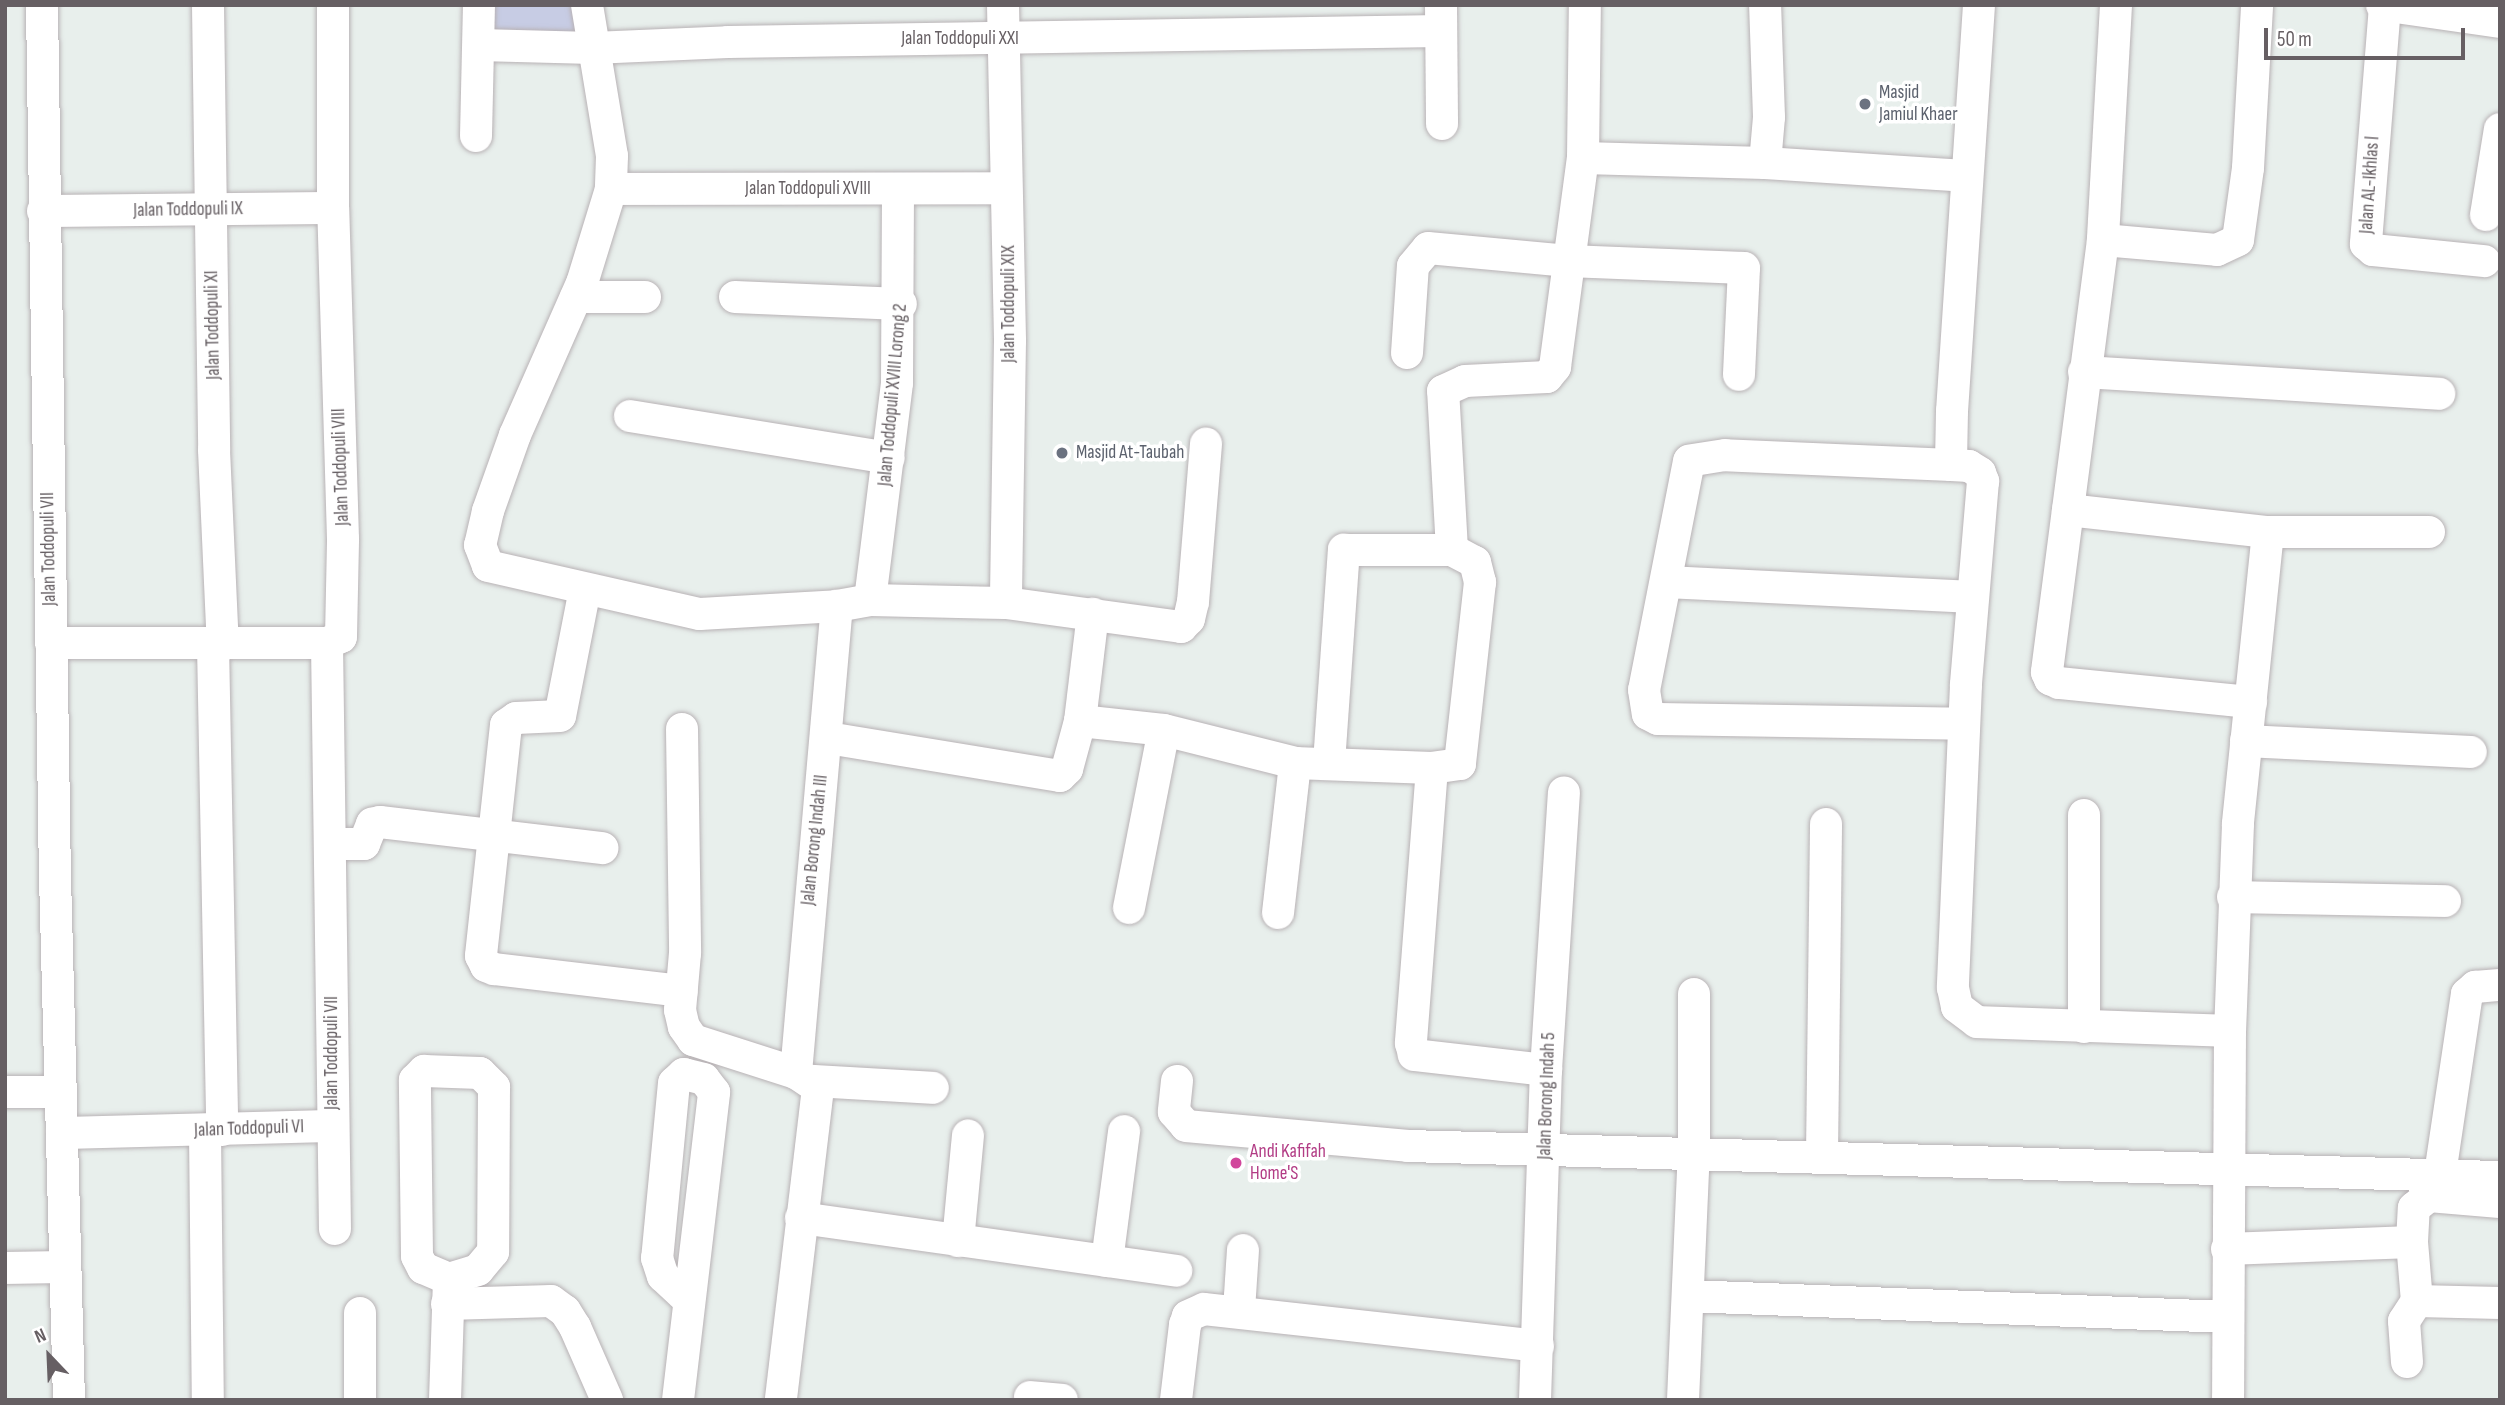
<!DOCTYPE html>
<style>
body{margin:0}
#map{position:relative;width:2505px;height:1405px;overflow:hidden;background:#e8efec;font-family:"Sofia Sans Condensed",sans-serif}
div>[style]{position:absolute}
.green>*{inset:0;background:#c7cce4}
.roads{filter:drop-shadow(0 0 2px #b8b2b5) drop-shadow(0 0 2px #b8b2b5)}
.street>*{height:32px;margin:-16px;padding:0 16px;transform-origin:16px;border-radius:16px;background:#fff}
.dots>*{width:19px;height:19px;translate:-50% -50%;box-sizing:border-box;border:4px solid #fff;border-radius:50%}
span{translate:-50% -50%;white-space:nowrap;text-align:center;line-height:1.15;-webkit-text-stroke:7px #fff;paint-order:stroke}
.street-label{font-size:19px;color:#665f63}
.worship-label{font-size:19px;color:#5b616d}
.left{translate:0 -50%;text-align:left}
.hotel-label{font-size:19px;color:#b23c85}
.frame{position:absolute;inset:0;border:7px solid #665f63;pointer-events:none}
.north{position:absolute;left:14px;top:1321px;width:70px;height:70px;-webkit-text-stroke:5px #fff;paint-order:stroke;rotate:337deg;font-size:19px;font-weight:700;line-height:28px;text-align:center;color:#665f63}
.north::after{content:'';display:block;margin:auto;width:24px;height:32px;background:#665f63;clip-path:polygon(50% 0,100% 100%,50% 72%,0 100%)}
.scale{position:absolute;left:2264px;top:28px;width:201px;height:32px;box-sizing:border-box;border:4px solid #665f63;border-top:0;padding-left:9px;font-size:21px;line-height:24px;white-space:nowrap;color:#665f63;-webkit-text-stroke:5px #fff;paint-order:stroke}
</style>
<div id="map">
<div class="green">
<div style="clip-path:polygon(489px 5px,575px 5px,576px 33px,489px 30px)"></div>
</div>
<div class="roads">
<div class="street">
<div style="left:42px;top:5px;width:872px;rotate:89.15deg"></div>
<div style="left:55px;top:877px;width:523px;rotate:88.47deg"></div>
<div style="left:208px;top:5px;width:445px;rotate:89.2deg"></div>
<div style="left:214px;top:450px;width:195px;rotate:87.4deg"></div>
<div style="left:587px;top:5px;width:153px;rotate:80.6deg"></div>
<div style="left:612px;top:156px;width:33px;rotate:92deg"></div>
<div style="left:611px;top:189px;width:98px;rotate:107.1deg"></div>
<div style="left:582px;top:283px;width:166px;rotate:113.8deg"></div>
<div style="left:515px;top:435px;width:81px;rotate:109.6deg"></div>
<div style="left:488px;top:511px;width:35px;rotate:103deg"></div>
<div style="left:480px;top:545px;width:22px;rotate:69deg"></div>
<div style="left:488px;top:566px;width:217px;rotate:12.8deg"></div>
<div style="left:700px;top:614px;width:137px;rotate:-3.3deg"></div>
<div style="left:837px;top:606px;width:34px;rotate:-10deg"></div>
<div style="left:870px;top:600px;width:136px;rotate:1.3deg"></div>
<div style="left:1006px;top:603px;width:177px;rotate:7.8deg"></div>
<div style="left:1181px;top:627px;width:11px;rotate:-45deg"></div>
<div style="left:1189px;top:619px;width:17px;rotate:-77deg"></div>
<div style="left:1193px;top:602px;width:159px;rotate:-85.3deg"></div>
<div style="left:1003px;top:5px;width:336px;rotate:88.8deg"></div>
<div style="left:1010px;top:341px;width:262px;rotate:90.9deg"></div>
<div style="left:1441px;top:5px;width:119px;rotate:89.5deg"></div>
<div style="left:1979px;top:5px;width:407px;rotate:93.8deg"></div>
<div style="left:1952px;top:411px;width:54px;rotate:91.1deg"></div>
<div style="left:1951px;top:465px;width:18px;rotate:3deg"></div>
<div style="left:1969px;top:466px;width:13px;rotate:32deg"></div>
<div style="left:1980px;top:473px;width:9px;rotate:69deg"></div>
<div style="left:1983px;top:481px;width:205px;rotate:94.8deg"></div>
<div style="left:1966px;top:685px;width:303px;rotate:92.5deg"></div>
<div style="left:1953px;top:988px;width:19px;rotate:78deg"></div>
<div style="left:1957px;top:1007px;width:25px;rotate:37deg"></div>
<div style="left:1977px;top:1022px;width:253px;rotate:2deg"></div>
<div style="left:2230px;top:1031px;width:369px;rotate:90.3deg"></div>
<div style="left:2116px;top:5px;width:235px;rotate:93.2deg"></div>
<div style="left:2103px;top:240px;width:436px;rotate:97.4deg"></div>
<div style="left:2047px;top:672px;width:8px;rotate:67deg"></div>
<div style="left:2050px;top:679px;width:10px;rotate:24deg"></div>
<div style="left:2059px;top:683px;width:193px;rotate:5.7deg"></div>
<div style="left:2382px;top:5px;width:119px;rotate:8.2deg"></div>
<div style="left:2385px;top:6px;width:239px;rotate:94.6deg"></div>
<div style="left:2366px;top:244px;width:9px;rotate:41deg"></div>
<div style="left:2373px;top:250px;width:112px;rotate:5.7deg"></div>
<div style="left:479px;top:45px;width:114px;rotate:1.5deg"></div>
<div style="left:593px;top:48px;width:135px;rotate:-2.5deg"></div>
<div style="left:728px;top:42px;width:713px;rotate:-0.88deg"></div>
<div style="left:476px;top:136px;width:131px;rotate:-88.7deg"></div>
<div style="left:1583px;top:158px;width:182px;rotate:1.6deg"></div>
<div style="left:1765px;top:163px;width:200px;rotate:3.7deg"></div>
<div style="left:1765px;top:163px;width:46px;rotate:-85deg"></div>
<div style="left:1769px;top:117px;width:112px;rotate:-92deg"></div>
<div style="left:611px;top:189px;width:395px;rotate:-0.1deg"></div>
<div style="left:43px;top:211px;width:290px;rotate:-0.6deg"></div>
<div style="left:2486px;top:215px;width:87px;rotate:-80.8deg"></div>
<div style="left:2103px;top:240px;width:114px;rotate:5deg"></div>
<div style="left:2217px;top:250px;width:23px;rotate:-25deg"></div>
<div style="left:2238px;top:240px;width:73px;rotate:-82.1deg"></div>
<div style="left:2248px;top:168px;width:163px;rotate:-86.8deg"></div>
<div style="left:576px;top:297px;width:69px"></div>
<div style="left:735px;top:297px;width:166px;rotate:2.4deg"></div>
<div style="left:1407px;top:353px;width:87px;rotate:-86.1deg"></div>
<div style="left:1413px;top:266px;width:23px;rotate:-50deg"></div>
<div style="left:1428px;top:248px;width:141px;rotate:5.3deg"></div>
<div style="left:1568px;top:261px;width:176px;rotate:2.3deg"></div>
<div style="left:1744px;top:268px;width:107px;rotate:92.7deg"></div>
<div style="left:2084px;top:372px;width:356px;rotate:3.5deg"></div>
<div style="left:630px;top:416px;width:262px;rotate:9.2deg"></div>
<div style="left:1951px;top:465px;width:226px;rotate:-177.5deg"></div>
<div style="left:1725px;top:455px;width:36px;rotate:171deg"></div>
<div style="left:1689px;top:461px;width:233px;rotate:101.1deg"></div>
<div style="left:1644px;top:690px;width:24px;rotate:81deg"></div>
<div style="left:1648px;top:714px;width:11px;rotate:27deg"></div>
<div style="left:1658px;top:719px;width:306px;rotate:0.9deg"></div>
<div style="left:2068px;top:510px;width:201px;rotate:6.3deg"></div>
<div style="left:2268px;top:532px;width:294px;rotate:95.9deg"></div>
<div style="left:2238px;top:824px;width:207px;rotate:92.2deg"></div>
<div style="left:2268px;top:532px;width:161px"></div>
<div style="left:1452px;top:550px;width:159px;rotate:-93.2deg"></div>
<div style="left:1443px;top:391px;width:24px;rotate:-24deg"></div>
<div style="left:1465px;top:381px;width:82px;rotate:-2.8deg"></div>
<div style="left:1547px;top:377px;width:13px;rotate:-51deg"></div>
<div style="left:1555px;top:367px;width:211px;rotate:-82.4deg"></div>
<div style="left:1583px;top:158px;width:153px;rotate:-89.3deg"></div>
<div style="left:1667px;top:582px;width:306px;rotate:2.8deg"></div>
<div style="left:585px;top:589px;width:129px;rotate:101.1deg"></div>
<div style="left:560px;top:716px;width:44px;rotate:177.4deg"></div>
<div style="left:516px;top:718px;width:12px;rotate:145deg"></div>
<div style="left:506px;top:725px;width:232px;rotate:96.2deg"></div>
<div style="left:481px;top:956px;width:11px;rotate:63deg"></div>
<div style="left:486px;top:966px;width:9px;rotate:21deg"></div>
<div style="left:494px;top:969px;width:189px;rotate:6.7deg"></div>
<div style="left:870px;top:600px;width:219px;rotate:-82.9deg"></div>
<div style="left:897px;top:383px;width:193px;rotate:-89.7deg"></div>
<div style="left:51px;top:643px;width:276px"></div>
<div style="left:327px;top:643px;width:15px;rotate:-23deg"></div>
<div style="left:341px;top:637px;width:98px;rotate:-88.8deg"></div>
<div style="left:343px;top:539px;width:331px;rotate:-91.7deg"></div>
<div style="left:333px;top:208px;width:203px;rotate:-90deg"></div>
<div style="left:327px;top:643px;width:586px;rotate:89.22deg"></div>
<div style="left:213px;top:645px;width:485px;rotate:88.9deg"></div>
<div style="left:1080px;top:721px;width:84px;rotate:6.1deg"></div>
<div style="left:1164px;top:730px;width:135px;rotate:14.1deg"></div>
<div style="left:1295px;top:763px;width:137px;rotate:2.1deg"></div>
<div style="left:1432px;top:768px;width:276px;rotate:94.4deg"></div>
<div style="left:1411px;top:1043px;width:12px;rotate:76deg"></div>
<div style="left:1414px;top:1055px;width:133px;rotate:6.5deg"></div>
<div style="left:682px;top:729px;width:224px;rotate:89.2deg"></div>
<div style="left:685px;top:953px;width:57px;rotate:95deg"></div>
<div style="left:680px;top:1010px;width:17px;rotate:77deg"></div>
<div style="left:684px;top:1027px;width:16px;rotate:55deg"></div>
<div style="left:693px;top:1040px;width:108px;rotate:17.8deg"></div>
<div style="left:796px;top:1073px;width:27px;rotate:34deg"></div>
<div style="left:818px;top:1088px;width:314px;rotate:96.8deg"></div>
<div style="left:828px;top:738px;width:235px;rotate:9.3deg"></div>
<div style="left:1060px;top:776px;width:10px;rotate:-45deg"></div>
<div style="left:1067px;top:769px;width:50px;rotate:-74.8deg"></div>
<div style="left:1080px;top:721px;width:108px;rotate:-83.1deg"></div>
<div style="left:2246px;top:741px;width:225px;rotate:2.8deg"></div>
<div style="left:1329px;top:763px;width:214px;rotate:-86deg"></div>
<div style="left:1344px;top:550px;width:108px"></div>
<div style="left:1452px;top:550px;width:26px;rotate:28deg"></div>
<div style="left:1475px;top:562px;width:21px;rotate:76deg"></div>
<div style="left:1480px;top:582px;width:183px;rotate:96.3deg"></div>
<div style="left:1460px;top:764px;width:28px;rotate:172deg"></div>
<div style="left:2084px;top:815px;width:212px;rotate:90deg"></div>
<div style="left:330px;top:844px;width:34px"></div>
<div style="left:364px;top:844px;width:22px;rotate:-68deg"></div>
<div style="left:372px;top:824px;width:8px;rotate:-14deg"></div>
<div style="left:380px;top:822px;width:224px;rotate:6.7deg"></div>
<div style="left:2233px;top:897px;width:212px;rotate:1.1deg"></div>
<div style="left:1129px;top:908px;width:181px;rotate:-78.9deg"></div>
<div style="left:1278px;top:913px;width:151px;rotate:-83.5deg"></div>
<div style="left:796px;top:1073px;width:469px;rotate:-85deg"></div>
<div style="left:813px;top:1081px;width:120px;rotate:3.3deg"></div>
<div style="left:1177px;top:1081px;width:31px;rotate:96deg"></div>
<div style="left:1174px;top:1112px;width:18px;rotate:49deg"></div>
<div style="left:1186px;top:1126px;width:223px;rotate:5.1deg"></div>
<div style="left:1408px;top:1146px;width:1092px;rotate:1.63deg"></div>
<div style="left:5px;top:1092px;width:56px"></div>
<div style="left:205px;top:1131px;width:269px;rotate:89.4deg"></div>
<div style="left:62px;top:1133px;width:270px;rotate:-1.5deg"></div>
<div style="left:1822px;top:1155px;width:331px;rotate:-89.3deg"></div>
<div style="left:2440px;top:1174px;width:182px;rotate:-81.5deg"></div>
<div style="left:2467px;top:994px;width:11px;rotate:-41deg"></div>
<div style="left:2475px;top:987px;width:25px;rotate:-5deg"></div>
<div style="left:801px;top:1218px;width:379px;rotate:8deg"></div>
<div style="left:958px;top:1241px;width:106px;rotate:-84.6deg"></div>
<div style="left:2412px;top:1242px;width:34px;rotate:-87deg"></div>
<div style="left:2414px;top:1208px;width:19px;rotate:-39deg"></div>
<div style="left:2429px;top:1196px;width:71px;rotate:4.8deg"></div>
<div style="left:2227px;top:1249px;width:185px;rotate:-2.2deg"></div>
<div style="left:2412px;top:1242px;width:59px;rotate:85.2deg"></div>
<div style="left:2417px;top:1301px;width:83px;rotate:1.4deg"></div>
<div style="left:1107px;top:1261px;width:131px;rotate:-82.5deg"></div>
<div style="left:5px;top:1268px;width:58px;rotate:-1deg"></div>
<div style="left:1688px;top:1296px;width:540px;rotate:2.23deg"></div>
<div style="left:447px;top:1304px;width:104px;rotate:-1.7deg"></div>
<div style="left:551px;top:1301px;width:17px;rotate:36deg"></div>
<div style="left:565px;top:1311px;width:19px;rotate:58deg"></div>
<div style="left:575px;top:1327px;width:80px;rotate:66.3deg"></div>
<div style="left:1239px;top:1310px;width:60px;rotate:-86.2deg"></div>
<div style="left:360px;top:1313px;width:87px;rotate:90deg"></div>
<div style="left:2407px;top:1362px;width:41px;rotate:-94.2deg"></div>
<div style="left:2404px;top:1321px;width:24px;rotate:-57deg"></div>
<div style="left:1030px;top:1397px;width:32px;rotate:5deg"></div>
<div style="left:445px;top:1400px;width:121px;rotate:-88.1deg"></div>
<div style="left:449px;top:1279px;width:28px;rotate:-157deg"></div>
<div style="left:423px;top:1268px;width:13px;rotate:-117deg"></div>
<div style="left:417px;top:1256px;width:176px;rotate:-90.7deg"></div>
<div style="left:415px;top:1080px;width:13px;rotate:-45deg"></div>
<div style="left:424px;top:1071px;width:56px;rotate:2deg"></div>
<div style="left:480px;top:1073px;width:20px;rotate:45deg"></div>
<div style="left:494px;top:1087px;width:165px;rotate:90.3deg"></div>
<div style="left:493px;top:1252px;width:23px;rotate:130deg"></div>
<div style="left:478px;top:1270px;width:30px;rotate:163deg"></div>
<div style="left:678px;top:1400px;width:310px;rotate:-83.3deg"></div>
<div style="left:714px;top:1092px;width:16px;rotate:-128deg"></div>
<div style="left:704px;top:1079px;width:21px;rotate:-166deg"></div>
<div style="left:684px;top:1074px;width:13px;rotate:138deg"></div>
<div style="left:674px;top:1083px;width:176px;rotate:95.5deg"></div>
<div style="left:657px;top:1258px;width:19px;rotate:72deg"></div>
<div style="left:663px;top:1276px;width:33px;rotate:43deg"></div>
<div style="left:1176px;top:1400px;width:76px;rotate:-83.2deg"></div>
<div style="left:1185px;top:1325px;width:9px;rotate:-72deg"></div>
<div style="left:1188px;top:1316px;width:17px;rotate:-24deg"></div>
<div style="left:1204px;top:1309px;width:336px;rotate:6.3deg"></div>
<div style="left:1535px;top:1400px;width:330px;rotate:-88.1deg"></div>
<div style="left:1546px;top:1070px;width:278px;rotate:-86.3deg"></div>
<div style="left:1683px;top:1400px;width:249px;rotate:-87.5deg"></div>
<div style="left:1694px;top:1151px;width:157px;rotate:-90deg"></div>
</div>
</div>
<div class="dots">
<div style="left:1865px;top:104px;background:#6b7280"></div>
<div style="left:1062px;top:453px;background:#6b7280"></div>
<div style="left:1236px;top:1163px;background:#d1479c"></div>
</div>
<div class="street-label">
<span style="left:960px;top:39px">Jalan Toddopuli XXI</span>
<span style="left:2370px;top:185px;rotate:-86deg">Jalan AL-Ikhlas l</span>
<span style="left:808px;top:189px">Jalan Toddopuli XVIII</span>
<span style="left:188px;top:210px;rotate:-1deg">Jalan Toddopuli IX</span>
<span style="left:1009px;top:304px;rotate:-90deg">Jalan Toddopuli XIX</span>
<span style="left:213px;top:325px;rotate:-91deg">Jalan Toddopuli XI</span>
<span style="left:893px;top:395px;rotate:-85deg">Jalan Toddopuli XVIII Lorong 2</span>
<span style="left:341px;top:467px;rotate:-92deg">Jalan Toddopuli VIII</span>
<span style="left:49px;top:549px;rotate:-91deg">Jalan Toddopuli VII</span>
<span style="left:815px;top:840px;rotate:-84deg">Jalan Borong Indah III</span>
<span style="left:332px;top:1053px;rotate:-90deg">Jalan Toddopuli VII</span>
<span style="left:1547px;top:1096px;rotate:-88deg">Jalan Borong Indah 5</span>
<span style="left:249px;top:1129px;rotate:-2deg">Jalan Toddopuli VI</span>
</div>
<div class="worship-label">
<span class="left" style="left:1879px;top:104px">Masjid<br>Jamiul Khaer</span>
<span class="left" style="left:1076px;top:453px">Masjid At-Taubah</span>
</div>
<div class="hotel-label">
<span class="left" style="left:1250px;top:1163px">Andi Kafifah<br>Home'S</span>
</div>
<div class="frame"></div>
<div class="north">N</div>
<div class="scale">50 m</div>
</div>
